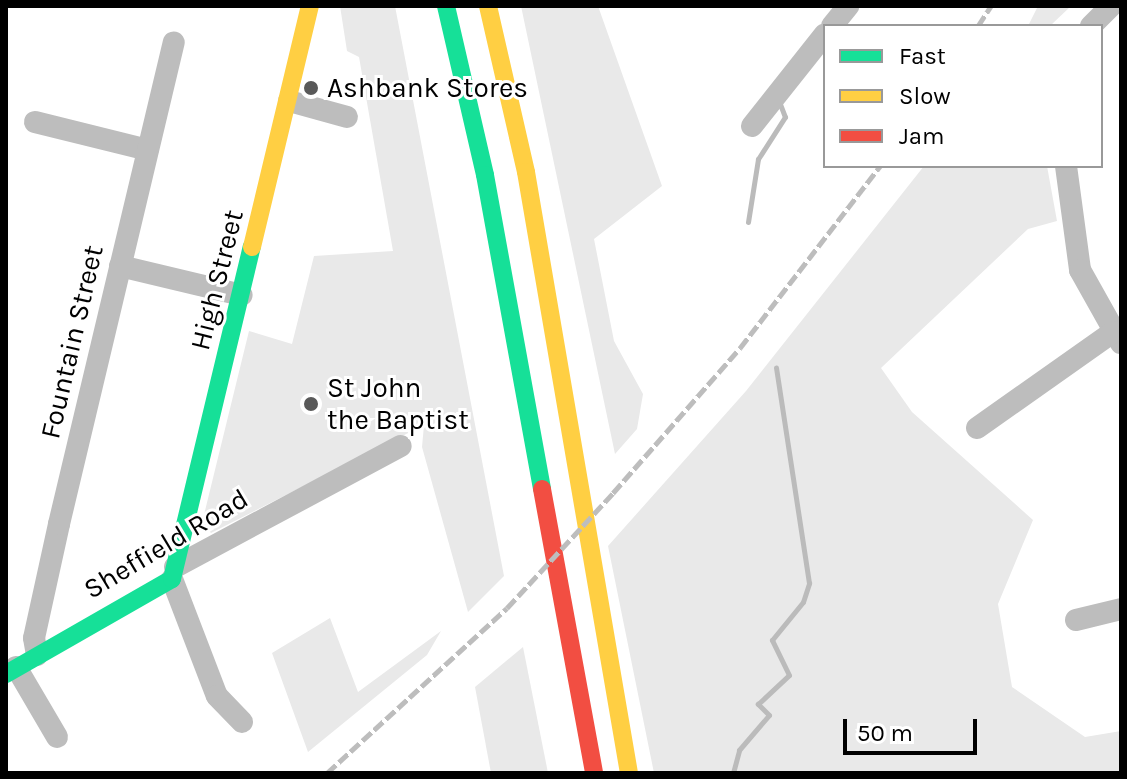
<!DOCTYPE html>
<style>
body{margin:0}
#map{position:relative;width:1127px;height:779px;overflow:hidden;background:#fff;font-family:Karla,sans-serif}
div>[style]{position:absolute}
.green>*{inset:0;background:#e9e9e9}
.stream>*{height:5px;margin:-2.5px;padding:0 2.5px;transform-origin:2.5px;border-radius:2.5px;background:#bbb}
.street>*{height:22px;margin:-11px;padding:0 11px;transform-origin:11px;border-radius:11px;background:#bdbdbd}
.fast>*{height:18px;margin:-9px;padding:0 9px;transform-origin:9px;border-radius:9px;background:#16e098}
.slow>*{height:18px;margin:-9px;padding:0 9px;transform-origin:9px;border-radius:9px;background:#ffcf43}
.jam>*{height:18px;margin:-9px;padding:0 9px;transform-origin:9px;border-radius:9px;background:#f24e42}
.rail>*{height:5px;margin-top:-2.5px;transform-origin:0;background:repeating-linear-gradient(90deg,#bdbdbd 0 12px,transparent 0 16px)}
.dots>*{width:22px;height:22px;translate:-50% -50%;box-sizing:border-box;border:4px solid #fff;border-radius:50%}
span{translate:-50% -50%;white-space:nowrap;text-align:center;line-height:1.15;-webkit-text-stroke:6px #fff;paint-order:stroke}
.poi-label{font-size:28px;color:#000}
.left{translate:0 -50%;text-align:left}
.street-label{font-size:28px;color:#000}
.frame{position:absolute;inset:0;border:8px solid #000;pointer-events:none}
.legend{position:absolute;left:823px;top:24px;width:280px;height:144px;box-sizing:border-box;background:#fff;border:2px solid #999;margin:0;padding:10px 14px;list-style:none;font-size:24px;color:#000}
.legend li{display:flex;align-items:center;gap:16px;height:40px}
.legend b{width:40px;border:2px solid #999}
.scale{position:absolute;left:843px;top:719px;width:134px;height:36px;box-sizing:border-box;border:4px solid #000;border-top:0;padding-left:10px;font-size:24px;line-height:28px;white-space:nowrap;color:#000;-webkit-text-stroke:6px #fff;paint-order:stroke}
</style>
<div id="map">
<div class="green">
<div style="clip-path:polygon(340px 6px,395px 6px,504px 576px,468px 612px,422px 447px,424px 425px,211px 533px,202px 523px,249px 331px,292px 344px,314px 256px,393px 251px,359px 57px,347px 51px)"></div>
<div style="clip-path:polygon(521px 6px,598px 6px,662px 186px,594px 239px,614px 341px,643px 394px,637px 429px,615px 454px)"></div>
<div style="clip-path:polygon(1038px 6px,1071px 6px,1050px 26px,1028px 26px)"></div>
<div style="clip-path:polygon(924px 166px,1047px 166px,1057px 221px,1028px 229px,881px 368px,912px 412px,1033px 520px,998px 604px,1012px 687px,1085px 737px,1121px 731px,1121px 773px,654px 773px,608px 546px,746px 391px)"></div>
<div style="clip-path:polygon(330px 618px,358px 692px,441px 631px,427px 655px,308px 752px,272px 653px)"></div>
<div style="clip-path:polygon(523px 647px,548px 773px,491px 773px,475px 687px)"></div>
</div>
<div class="stream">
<div style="left:748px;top:222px;width:64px;rotate:-81deg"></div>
<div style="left:758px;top:159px;width:50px;rotate:-57.3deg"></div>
<div style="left:785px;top:117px;width:17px;rotate:-111deg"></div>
<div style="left:733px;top:773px;width:24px;rotate:-75deg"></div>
<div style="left:739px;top:750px;width:46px;rotate:-49.4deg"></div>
<div style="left:769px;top:715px;width:16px;rotate:-135deg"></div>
<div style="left:758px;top:704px;width:42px;rotate:-43.1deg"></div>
<div style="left:789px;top:675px;width:39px;rotate:-116deg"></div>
<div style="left:772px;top:640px;width:49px;rotate:-50.8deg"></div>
<div style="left:803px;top:602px;width:20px;rotate:-72deg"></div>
<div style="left:809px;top:583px;width:218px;rotate:-98.7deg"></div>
</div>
<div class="street">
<div style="left:832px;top:26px;width:26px;rotate:-51deg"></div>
<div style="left:1091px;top:26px;width:28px;rotate:-45deg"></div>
<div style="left:289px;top:101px;width:60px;rotate:15.4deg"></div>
<div style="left:35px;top:122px;width:116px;rotate:13.9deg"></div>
<div style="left:752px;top:126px;width:117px;rotate:-51.6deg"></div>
<div style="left:1066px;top:166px;width:105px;rotate:82.3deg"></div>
<div style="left:1080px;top:270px;width:84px;rotate:60.7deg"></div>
<div style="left:120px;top:266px;width:125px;rotate:13.4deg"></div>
<div style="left:977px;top:428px;width:166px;rotate:-35.2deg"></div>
<div style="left:175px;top:567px;width:256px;rotate:-28.2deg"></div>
<div style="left:172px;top:579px;width:125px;rotate:69deg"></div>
<div style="left:217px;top:696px;width:36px;rotate:46deg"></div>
<div style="left:1076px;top:620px;width:46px;rotate:-13.7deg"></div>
<div style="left:37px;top:655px;width:17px;rotate:-100deg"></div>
<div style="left:34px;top:638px;width:117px;rotate:-77.6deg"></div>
<div style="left:59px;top:524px;width:495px;rotate:-76.6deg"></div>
<div style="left:16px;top:667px;width:81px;rotate:59.6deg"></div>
</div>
<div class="fast">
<div style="left:446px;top:6px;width:173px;rotate:77deg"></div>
<div style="left:485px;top:175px;width:319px;rotate:79.7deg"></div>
<div style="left:6px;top:674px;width:191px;rotate:-29.8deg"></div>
<div style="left:172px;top:579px;width:342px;rotate:-76.5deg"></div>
</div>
<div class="slow">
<div style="left:488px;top:6px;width:170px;rotate:77.1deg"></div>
<div style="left:526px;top:172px;width:610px;rotate:80.28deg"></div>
<div style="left:252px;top:247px;width:248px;rotate:-76.5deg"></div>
</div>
<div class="jam">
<div style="left:542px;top:489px;width:289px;rotate:79.6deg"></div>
</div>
<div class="rail">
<div style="left:978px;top:26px;width:24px;rotate:-57deg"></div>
<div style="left:327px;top:773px;width:244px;rotate:-42.5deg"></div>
<div style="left:507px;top:608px;width:156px;rotate:-47.3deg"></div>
<div style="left:613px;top:493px;width:193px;rotate:-48.8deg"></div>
<div style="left:740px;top:348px;width:230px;rotate:-52.4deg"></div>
</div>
<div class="dots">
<div style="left:311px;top:88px;background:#595959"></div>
<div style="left:311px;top:404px;background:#595959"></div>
</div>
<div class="poi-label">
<span class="left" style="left:327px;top:88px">Ashbank Stores</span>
<span class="left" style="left:327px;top:404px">St John<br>the Baptist</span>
</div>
<div class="street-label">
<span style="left:217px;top:280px;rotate:-76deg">High Street</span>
<span style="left:72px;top:342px;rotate:-77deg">Fountain Street</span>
<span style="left:166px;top:544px;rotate:-31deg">Sheffield Road</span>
</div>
<div class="frame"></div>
<ul class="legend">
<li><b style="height:10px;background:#16e098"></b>Fast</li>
<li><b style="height:10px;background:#ffcf43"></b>Slow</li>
<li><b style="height:10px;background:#f24e42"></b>Jam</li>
</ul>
<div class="scale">50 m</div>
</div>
